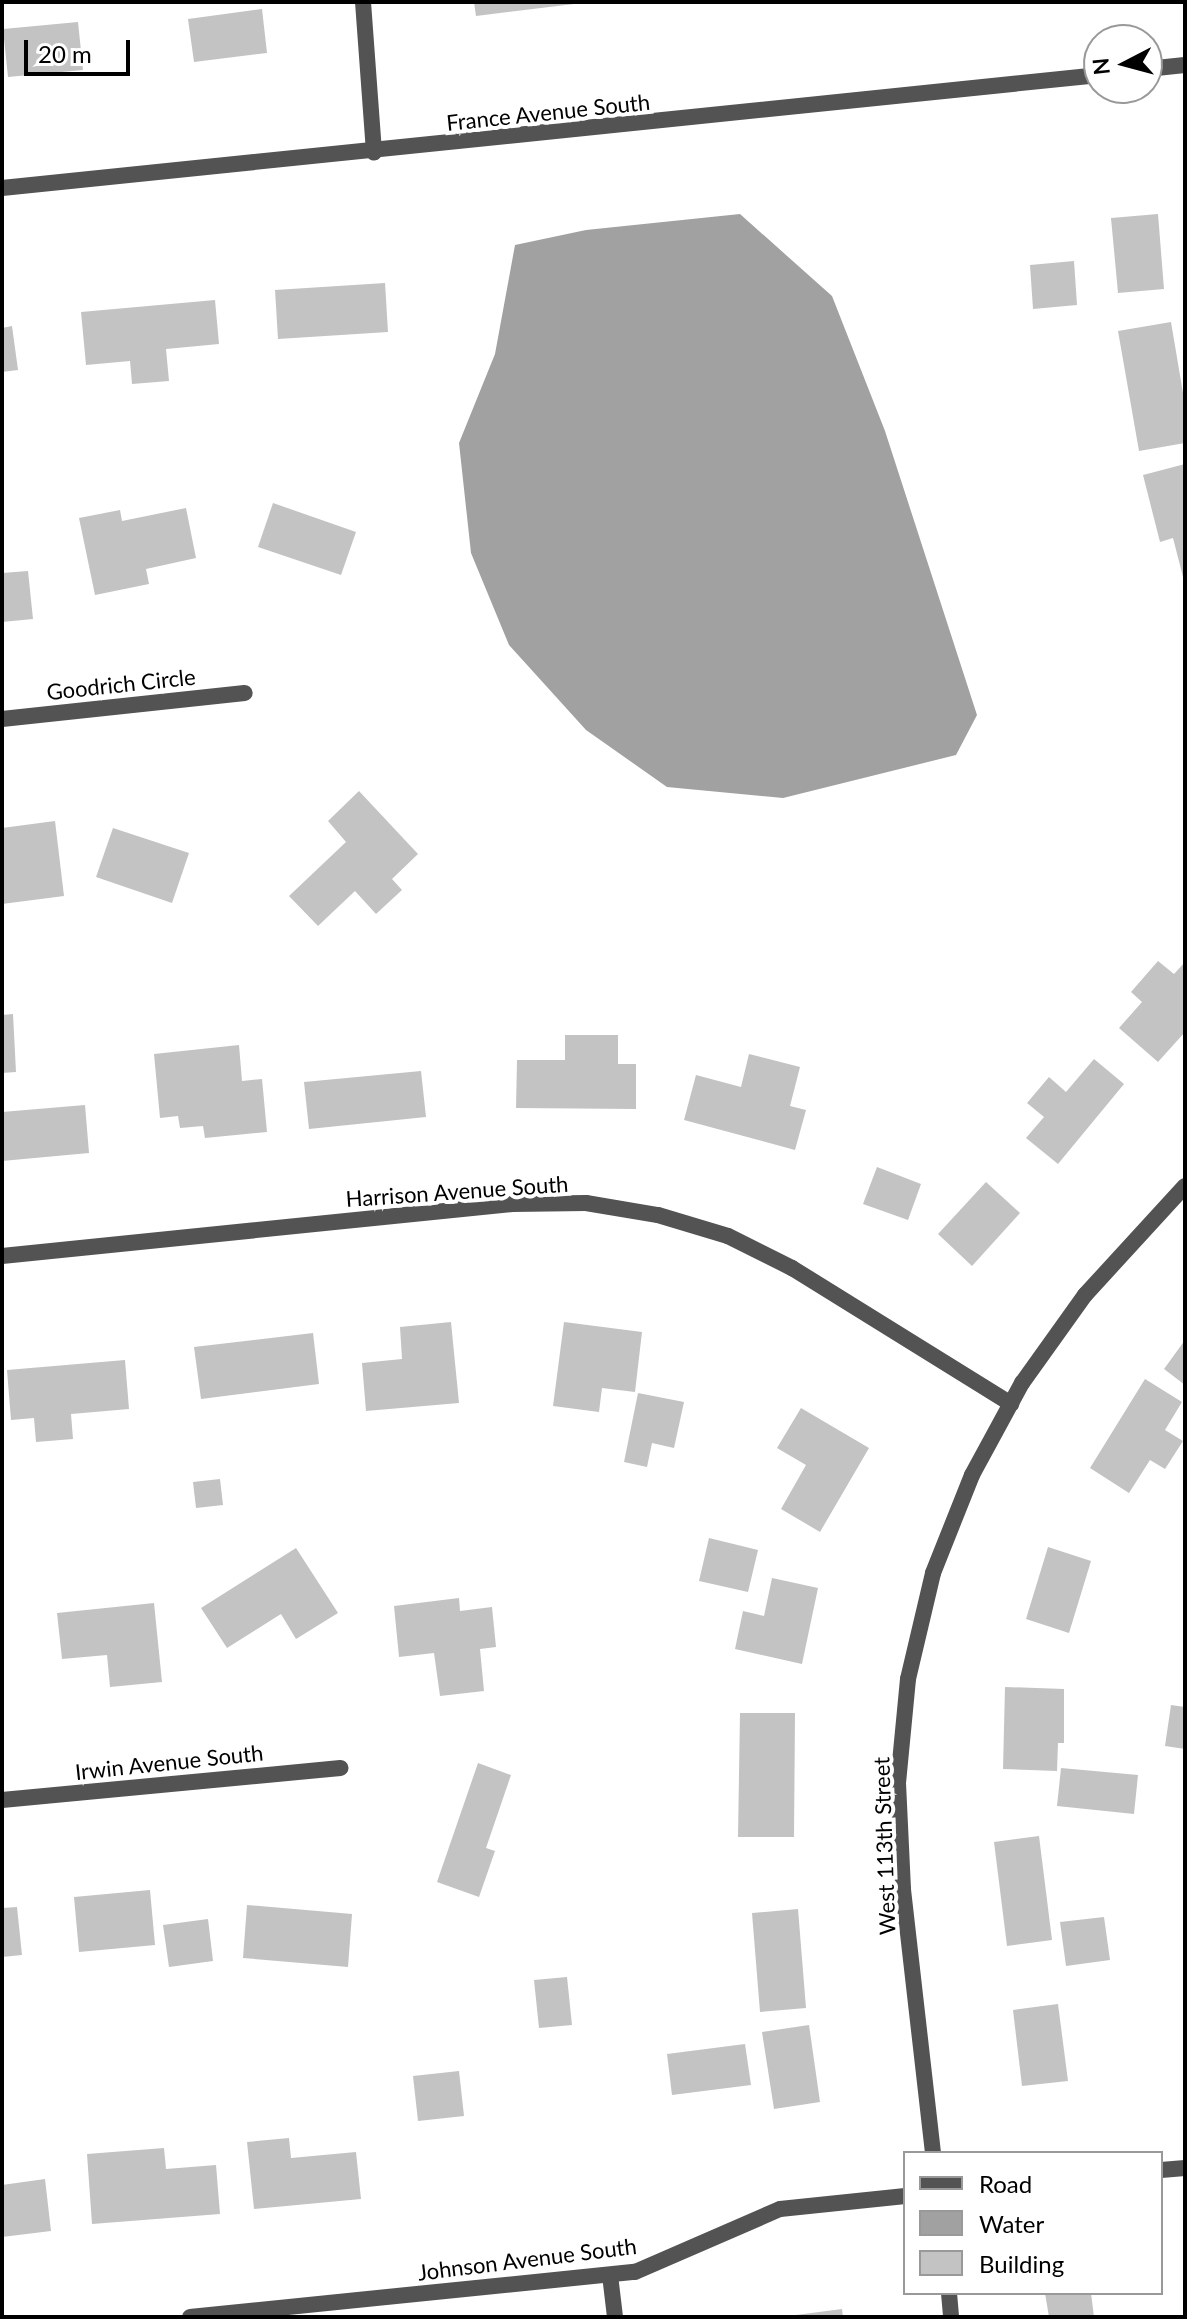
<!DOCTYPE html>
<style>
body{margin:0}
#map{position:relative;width:1187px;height:2319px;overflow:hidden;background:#fff;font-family:Lato,sans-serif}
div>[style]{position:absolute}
.water>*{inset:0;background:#a1a1a1}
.building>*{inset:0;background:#c3c3c3}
.lane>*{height:16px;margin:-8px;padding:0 8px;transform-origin:8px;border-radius:8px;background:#535353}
.street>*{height:16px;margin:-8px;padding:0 8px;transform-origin:8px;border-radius:8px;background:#535353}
span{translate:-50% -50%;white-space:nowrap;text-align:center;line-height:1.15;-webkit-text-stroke:8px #fff;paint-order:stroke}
.street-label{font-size:22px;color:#000}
.frame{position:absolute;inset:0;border:4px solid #000;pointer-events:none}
.legend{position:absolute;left:903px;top:2151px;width:260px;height:144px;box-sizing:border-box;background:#fff;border:2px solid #999;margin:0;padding:10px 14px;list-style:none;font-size:24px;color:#000}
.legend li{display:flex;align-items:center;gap:16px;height:40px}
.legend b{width:40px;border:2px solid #999}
.north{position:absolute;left:1083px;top:24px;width:80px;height:80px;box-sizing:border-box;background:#fff;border:2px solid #999;border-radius:50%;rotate:264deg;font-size:22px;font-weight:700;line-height:32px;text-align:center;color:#000}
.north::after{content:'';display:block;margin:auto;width:28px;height:36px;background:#000;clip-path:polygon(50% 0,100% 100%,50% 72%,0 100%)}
.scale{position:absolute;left:24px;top:40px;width:106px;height:36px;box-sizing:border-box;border:4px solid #000;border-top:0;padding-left:10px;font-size:24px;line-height:28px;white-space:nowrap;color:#000;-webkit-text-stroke:6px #fff;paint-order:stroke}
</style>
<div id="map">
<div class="water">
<div style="clip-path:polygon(740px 214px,832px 296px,885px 431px,977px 715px,956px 755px,783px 798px,667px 787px,586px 730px,509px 645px,471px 553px,459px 443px,495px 354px,515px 245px,586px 230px)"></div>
</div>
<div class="building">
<div style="clip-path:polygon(474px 2px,573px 2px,574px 4px,476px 16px)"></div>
<div style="clip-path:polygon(262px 9px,267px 53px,194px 62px,188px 19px)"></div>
<div style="clip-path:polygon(78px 22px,83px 70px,8px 77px,3px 29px)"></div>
<div style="clip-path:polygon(1158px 214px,1164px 289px,1118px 293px,1111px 218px)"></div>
<div style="clip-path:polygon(1074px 261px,1077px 305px,1033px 309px,1030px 265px)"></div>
<div style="clip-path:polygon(385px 283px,388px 332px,278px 339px,275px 290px)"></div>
<div style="clip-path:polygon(215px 300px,219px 344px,166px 349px,169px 381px,132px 384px,130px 361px,86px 365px,81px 312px)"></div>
<div style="clip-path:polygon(1171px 322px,1185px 405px,1185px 443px,1139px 451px,1118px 331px)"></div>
<div style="clip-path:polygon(12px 326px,18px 370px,2px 372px,2px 328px)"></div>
<div style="clip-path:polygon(1185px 464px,1185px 581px,1184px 581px,1173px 538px,1160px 542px,1143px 475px)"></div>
<div style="clip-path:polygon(273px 503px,356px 532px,341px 575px,258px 547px)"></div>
<div style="clip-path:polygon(186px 508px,196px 558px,146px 569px,149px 584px,95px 595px,79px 518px,120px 510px,122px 521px)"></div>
<div style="clip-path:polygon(28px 571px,33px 619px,2px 622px,2px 573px)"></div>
<div style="clip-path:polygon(359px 791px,418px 854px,392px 879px,402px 890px,376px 914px,355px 891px,318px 926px,289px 896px,346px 842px,328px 821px)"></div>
<div style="clip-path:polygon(55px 821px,64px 896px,2px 904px,2px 828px)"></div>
<div style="clip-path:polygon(113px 828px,189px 853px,172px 903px,96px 877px)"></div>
<div style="clip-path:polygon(1158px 961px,1174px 974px,1185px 962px,1185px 1032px,1158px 1062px,1119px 1028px,1142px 1002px,1131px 992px)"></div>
<div style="clip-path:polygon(13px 1014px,16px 1072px,2px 1073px,2px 1015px)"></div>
<div style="clip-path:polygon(565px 1035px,618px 1035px,618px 1064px,636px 1064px,636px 1109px,516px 1108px,517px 1060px,565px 1060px)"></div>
<div style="clip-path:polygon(239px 1045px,242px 1081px,262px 1079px,267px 1132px,205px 1138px,203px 1126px,180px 1128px,178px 1116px,160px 1118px,154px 1054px)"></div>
<div style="clip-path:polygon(749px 1054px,800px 1067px,790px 1106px,806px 1110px,795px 1150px,684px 1120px,696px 1075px,741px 1087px)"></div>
<div style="clip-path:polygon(1094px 1059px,1124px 1084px,1058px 1164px,1026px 1138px,1044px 1117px,1027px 1103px,1049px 1077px,1066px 1092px)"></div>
<div style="clip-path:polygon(421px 1071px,426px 1117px,309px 1129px,304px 1082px)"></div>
<div style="clip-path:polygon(85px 1105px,89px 1153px,2px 1161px,2px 1112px)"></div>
<div style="clip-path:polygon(877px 1167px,921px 1184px,908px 1220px,863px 1204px)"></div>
<div style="clip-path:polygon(986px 1182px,1020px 1213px,972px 1266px,938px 1234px)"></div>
<div style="clip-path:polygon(451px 1322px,459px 1403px,366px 1411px,362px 1363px,402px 1359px,400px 1327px)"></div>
<div style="clip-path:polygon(564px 1322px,642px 1332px,635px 1392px,602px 1388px,599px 1412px,553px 1406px)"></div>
<div style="clip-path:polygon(313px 1333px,319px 1384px,201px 1399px,194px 1347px)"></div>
<div style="clip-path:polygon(1185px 1340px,1185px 1385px,1164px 1369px)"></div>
<div style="clip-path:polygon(125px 1360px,129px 1409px,71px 1414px,73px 1439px,36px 1442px,34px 1418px,11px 1420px,7px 1370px)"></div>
<div style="clip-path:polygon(1145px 1379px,1182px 1402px,1165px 1430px,1183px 1441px,1165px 1469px,1150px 1460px,1129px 1493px,1090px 1468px)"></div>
<div style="clip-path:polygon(638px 1393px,684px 1402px,674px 1448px,652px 1443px,647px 1467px,624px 1462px)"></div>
<div style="clip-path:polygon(801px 1408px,869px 1448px,820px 1532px,781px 1509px,806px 1465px,777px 1448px)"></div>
<div style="clip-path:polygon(220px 1479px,223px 1505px,196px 1508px,193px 1482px)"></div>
<div style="clip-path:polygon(709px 1538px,758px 1550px,748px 1592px,699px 1581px)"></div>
<div style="clip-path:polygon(1048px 1547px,1091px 1561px,1069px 1633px,1026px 1619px)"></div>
<div style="clip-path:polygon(296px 1548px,338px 1613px,296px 1639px,281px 1614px,227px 1648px,201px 1608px)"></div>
<div style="clip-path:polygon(772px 1578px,818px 1588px,802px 1664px,735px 1649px,743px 1611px,764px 1616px)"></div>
<div style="clip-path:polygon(459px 1598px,460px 1611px,492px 1607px,496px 1647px,480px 1649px,484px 1691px,440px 1696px,434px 1653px,399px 1657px,394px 1606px)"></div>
<div style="clip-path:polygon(154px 1603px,162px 1682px,110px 1687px,107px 1655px,62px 1659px,57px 1613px)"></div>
<div style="clip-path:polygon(1005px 1687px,1064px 1689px,1064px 1743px,1058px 1743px,1057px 1771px,1003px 1769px)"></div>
<div style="clip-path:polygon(1171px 1705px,1185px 1707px,1185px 1749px,1165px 1746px)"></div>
<div style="clip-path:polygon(740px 1713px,795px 1713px,794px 1837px,738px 1837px)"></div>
<div style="clip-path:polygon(478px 1763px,511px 1775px,486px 1848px,495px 1851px,479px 1897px,437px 1882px)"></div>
<div style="clip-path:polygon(1061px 1768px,1138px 1775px,1134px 1814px,1057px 1806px)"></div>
<div style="clip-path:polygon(1039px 1836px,1052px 1940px,1007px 1946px,994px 1842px)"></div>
<div style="clip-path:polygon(150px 1890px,155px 1945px,79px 1952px,74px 1897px)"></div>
<div style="clip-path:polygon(247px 1905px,352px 1914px,348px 1967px,243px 1958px)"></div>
<div style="clip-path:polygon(17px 1907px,22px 1955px,2px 1957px,2px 1908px)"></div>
<div style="clip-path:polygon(798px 1909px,806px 2008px,760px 2012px,752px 1913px)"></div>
<div style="clip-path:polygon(1104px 1917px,1110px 1960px,1066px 1966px,1060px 1922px)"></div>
<div style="clip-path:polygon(208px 1919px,213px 1961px,169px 1967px,163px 1925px)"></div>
<div style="clip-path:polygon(567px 1977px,572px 2025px,539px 2028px,534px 1980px)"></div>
<div style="clip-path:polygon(1058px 2004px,1068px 2081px,1022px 2086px,1013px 2010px)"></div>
<div style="clip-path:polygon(809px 2025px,820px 2102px,774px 2109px,762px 2032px)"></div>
<div style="clip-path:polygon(745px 2044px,751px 2085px,672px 2095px,667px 2054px)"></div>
<div style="clip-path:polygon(459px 2071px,464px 2116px,418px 2121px,413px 2076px)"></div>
<div style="clip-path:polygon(289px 2138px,291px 2158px,356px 2152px,361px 2199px,254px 2209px,247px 2142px)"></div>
<div style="clip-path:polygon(164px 2148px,166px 2169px,216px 2165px,220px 2214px,92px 2224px,87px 2154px)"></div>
<div style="clip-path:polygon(45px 2179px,51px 2231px,2px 2237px,2px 2185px)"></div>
<div style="clip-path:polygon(1045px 2293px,1091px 2293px,1094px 2317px,1049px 2317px)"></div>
<div style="clip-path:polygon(842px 2309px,843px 2317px,796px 2317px,796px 2315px)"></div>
</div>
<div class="lane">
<div style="left:610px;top:2275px;width:42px;rotate:83.2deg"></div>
</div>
<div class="street">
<div style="left:363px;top:2px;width:151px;rotate:85.8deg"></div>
<div style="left:1147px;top:69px;width:38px;rotate:-6deg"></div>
<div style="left:2px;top:188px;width:1103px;rotate:-5.88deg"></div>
<div style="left:2px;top:719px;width:244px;rotate:-6.1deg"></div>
<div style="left:2px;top:1256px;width:513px;rotate:-5.82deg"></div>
<div style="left:512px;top:1204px;width:74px;rotate:-0.8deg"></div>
<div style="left:586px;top:1203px;width:73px;rotate:9.5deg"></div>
<div style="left:658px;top:1215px;width:73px;rotate:16.7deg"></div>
<div style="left:728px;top:1236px;width:72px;rotate:26.6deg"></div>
<div style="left:792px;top:1268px;width:258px;rotate:31.8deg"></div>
<div style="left:2px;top:1800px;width:340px;rotate:-5.4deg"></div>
<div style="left:933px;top:2153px;width:266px;rotate:-96.5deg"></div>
<div style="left:903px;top:1889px;width:106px;rotate:-92.7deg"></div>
<div style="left:898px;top:1783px;width:104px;rotate:-84.5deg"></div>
<div style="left:908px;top:1679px;width:109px;rotate:-76.7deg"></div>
<div style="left:933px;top:1573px;width:105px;rotate:-68.3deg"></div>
<div style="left:972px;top:1475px;width:105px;rotate:-61.5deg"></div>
<div style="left:1022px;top:1383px;width:108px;rotate:-54.4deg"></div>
<div style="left:1085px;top:1295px;width:148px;rotate:-47.5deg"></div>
<div style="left:1161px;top:2170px;width:24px;rotate:-5deg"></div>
<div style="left:949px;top:2293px;width:24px;rotate:85deg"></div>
<div style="left:190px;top:2317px;width:447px;rotate:-5.8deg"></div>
<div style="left:635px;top:2272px;width:158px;rotate:-23.5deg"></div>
<div style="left:780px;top:2209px;width:126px;rotate:-5.9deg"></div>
</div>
<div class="street-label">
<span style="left:548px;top:112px;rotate:-6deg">France Avenue South</span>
<span style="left:121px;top:684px;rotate:-6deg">Goodrich Circle</span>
<span style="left:457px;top:1191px;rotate:-4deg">Harrison Avenue South</span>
<span style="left:169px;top:1762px;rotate:-6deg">Irwin Avenue South</span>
<span style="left:884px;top:1846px;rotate:-92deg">West 113th Street</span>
<span style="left:527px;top:2259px;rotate:-7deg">Johnson Avenue South</span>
</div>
<div class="frame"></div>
<ul class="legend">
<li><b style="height:10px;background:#535353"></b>Road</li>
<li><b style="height:22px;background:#a1a1a1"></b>Water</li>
<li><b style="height:22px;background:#c3c3c3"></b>Building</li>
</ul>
<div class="north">N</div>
<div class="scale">20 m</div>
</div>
